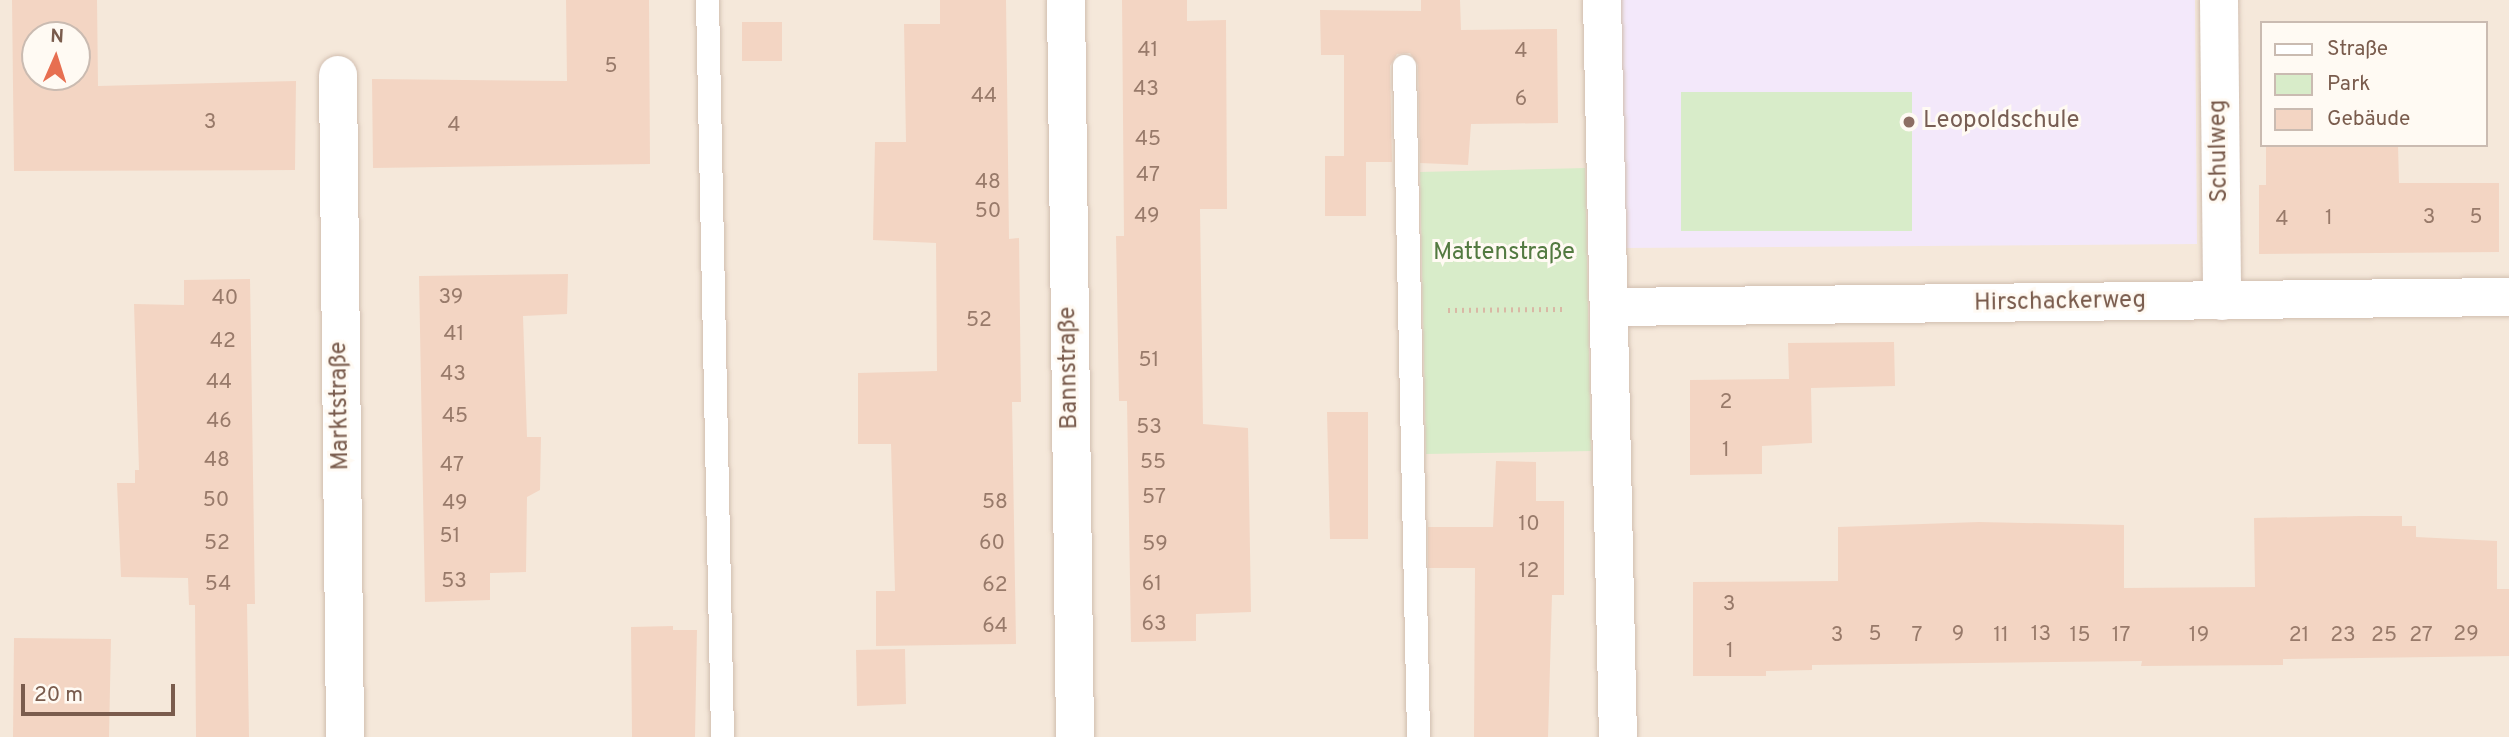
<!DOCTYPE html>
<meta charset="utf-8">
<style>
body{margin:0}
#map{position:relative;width:2509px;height:737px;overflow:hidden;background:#fdf6ec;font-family:Overpass,sans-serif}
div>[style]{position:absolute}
.residential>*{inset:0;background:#f5e8da}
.education>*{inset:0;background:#f3e8fa}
.green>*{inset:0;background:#d8ecc9}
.building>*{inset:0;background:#f3d5c3}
.path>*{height:4.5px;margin-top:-2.25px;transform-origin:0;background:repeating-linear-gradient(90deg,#d9b8a5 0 2px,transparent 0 7px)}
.roads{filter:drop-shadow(0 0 2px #d1beb0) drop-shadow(0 0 2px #d1beb0)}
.lane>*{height:23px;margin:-11.5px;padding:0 11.5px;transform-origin:11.5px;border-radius:11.5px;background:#fff}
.street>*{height:38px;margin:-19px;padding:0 19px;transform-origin:19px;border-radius:19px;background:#fff}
.dots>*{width:19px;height:19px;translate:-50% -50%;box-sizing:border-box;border:4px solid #fffaf3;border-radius:50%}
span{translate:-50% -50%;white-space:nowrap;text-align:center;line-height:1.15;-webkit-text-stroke:6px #fffaf3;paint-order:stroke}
.number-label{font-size:21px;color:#987a6a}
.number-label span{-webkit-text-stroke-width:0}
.education-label{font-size:24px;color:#785e54}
.left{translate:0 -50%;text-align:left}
.street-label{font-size:24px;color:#7a5c4d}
.park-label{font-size:24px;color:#537a41}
.legend{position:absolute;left:2260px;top:21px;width:228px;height:126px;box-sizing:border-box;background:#fffaf3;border:2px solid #cabbb1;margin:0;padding:9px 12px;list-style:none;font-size:21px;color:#7a5c4d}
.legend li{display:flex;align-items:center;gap:14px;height:35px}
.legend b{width:35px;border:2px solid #cabbb1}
.north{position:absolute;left:21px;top:21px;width:70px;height:70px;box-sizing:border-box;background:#fffaf3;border:2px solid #cabbb1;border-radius:50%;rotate:3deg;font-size:19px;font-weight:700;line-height:28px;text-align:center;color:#7a5c4d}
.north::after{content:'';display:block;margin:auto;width:24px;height:32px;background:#e76f51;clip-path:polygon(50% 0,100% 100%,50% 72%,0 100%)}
.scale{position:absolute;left:21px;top:684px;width:154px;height:32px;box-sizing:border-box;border:4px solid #7a5c4d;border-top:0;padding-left:9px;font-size:21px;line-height:24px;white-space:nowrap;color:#7a5c4d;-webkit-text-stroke:5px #fffaf3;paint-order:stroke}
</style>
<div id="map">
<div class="residential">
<div style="clip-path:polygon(evenodd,0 0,2509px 0,2509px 737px,0 737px,0 0,2262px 23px,2486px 23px,2486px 145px,2262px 145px,2262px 23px,0 0,35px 35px,77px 35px,77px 77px,35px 77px,35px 35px)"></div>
</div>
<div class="education">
<div style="clip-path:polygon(1620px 0,2195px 0,2197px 244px,1623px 248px)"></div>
</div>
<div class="green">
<div style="clip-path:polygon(1681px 92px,1912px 92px,1912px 231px,1681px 231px)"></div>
<div style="clip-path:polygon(1585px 168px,1591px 451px,1426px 454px,1420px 172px)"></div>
</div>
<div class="building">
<div style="clip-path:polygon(evenodd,12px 0,97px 0,98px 86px,296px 81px,295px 170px,14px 171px,12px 0,35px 35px,77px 35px,77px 77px,35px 77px,35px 35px)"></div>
<div style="clip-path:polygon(566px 0,649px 0,650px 164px,373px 168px,372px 79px,567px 81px)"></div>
<div style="clip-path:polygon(940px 0,1006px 0,1009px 239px,1019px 238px,1021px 402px,1012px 402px,1016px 644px,876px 646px,876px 591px,895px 591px,891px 444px,858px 444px,858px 373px,937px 371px,936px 243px,873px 240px,875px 142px,906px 142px,904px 24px,940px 24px)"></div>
<div style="clip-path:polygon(1122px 0,1187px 0,1187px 21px,1226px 20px,1227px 209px,1200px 209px,1203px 424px,1248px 428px,1251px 612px,1196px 614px,1196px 641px,1131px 642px,1127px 401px,1119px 401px,1116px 236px,1124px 236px)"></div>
<div style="clip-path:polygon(1421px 0,1460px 0,1461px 30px,1557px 29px,1558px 123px,1471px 124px,1468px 165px,1420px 163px,1418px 65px,1410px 53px,1397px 54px,1390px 66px,1392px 162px,1366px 162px,1366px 216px,1325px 216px,1325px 156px,1344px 156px,1344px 55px,1321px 55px,1320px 10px,1421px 11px)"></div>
<div style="clip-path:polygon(742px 22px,782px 22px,782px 61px,742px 61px)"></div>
<div style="clip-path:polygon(2266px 145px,2398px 145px,2399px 183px,2499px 183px,2499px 252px,2259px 254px,2259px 185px,2266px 185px)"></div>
<div style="clip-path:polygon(568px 274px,567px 314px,523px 316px,527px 437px,541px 437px,540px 490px,527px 497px,526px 572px,490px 573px,490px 600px,425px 602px,419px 276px)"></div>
<div style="clip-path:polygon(250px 279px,255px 604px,247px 604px,249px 737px,196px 737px,195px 605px,189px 605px,188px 578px,121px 577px,117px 483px,135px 483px,135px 470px,139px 470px,134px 304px,184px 305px,184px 280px)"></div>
<div style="clip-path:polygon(1894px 342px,1895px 386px,1811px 388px,1812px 443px,1762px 446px,1762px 474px,1690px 475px,1690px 380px,1789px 379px,1788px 343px)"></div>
<div style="clip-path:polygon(1327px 412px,1368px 412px,1368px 539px,1330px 539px)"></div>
<div style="clip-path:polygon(1496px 461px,1536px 462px,1536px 501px,1564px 501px,1564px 595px,1552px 595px,1548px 737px,1474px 737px,1475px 568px,1428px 568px,1428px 527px,1493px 527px)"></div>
<div style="clip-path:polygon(2360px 516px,2402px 516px,2402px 526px,2416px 526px,2416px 537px,2497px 541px,2497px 589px,2509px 589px,2509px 656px,2283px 659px,2283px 665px,2141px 666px,2142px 661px,1812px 665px,1812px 670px,1766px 671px,1766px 676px,1693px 676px,1693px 582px,1838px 581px,1838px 527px,1979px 522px,2124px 525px,2124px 588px,2255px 587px,2254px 518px)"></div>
<div style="clip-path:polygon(673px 626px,673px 630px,697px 630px,695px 737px,632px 737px,631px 627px)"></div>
<div style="clip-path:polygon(14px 638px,111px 639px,109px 737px,13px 737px)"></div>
<div style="clip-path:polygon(905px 649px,906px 704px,857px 706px,856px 650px)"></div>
</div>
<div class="path">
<div style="left:1448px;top:310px;width:114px;rotate:-0.5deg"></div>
</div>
<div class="roads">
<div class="lane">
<div style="left:707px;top:0;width:737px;rotate:88.83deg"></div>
<div style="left:1404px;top:66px;width:671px;rotate:88.8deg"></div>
</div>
<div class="street">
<div style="left:1066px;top:0;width:737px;rotate:89.3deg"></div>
<div style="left:1602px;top:0;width:737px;rotate:88.76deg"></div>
<div style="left:2219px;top:0;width:301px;rotate:89.4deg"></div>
<div style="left:338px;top:75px;width:662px;rotate:89.39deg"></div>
<div style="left:1612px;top:307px;width:897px;rotate:-0.64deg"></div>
</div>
</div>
<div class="dots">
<div style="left:1909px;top:122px;background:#8d6e63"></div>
</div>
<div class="number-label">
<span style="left:1148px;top:51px">41</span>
<span style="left:1521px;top:52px">4</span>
<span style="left:611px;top:67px">5</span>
<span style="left:1146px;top:90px">43</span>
<span style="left:984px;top:97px">44</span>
<span style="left:1521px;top:100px">6</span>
<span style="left:210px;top:123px">3</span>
<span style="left:454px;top:126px">4</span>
<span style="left:1148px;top:140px">45</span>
<span style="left:1148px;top:176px">47</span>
<span style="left:988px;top:183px">48</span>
<span style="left:988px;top:212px">50</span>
<span style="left:1147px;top:217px">49</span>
<span style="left:2429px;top:218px">3</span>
<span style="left:2476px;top:218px">5</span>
<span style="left:2329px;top:219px">1</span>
<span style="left:2282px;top:220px">4</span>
<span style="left:451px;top:298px">39</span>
<span style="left:225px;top:299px">40</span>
<span style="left:979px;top:321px">52</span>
<span style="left:454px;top:335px">41</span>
<span style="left:223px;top:342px">42</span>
<span style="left:1149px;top:361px">51</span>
<span style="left:453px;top:375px">43</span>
<span style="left:219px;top:383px">44</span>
<span style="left:1726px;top:403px">2</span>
<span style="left:455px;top:417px">45</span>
<span style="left:219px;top:422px">46</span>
<span style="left:1149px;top:428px">53</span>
<span style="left:1726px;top:451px">1</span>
<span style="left:217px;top:461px">48</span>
<span style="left:1153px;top:463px">55</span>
<span style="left:452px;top:466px">47</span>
<span style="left:1154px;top:498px">57</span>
<span style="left:216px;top:501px">50</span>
<span style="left:995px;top:503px">58</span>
<span style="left:455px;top:504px">49</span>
<span style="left:1529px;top:525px">10</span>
<span style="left:450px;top:537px">51</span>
<span style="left:217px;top:544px">52</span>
<span style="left:992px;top:544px">60</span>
<span style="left:1155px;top:545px">59</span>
<span style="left:1529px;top:572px">12</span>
<span style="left:454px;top:582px">53</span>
<span style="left:218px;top:585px">54</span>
<span style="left:1152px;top:585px">61</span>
<span style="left:995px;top:586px">62</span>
<span style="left:1729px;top:605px">3</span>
<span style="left:1154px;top:625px">63</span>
<span style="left:995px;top:627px">64</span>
<span style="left:1875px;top:635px">5</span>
<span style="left:1958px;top:635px">9</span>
<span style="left:2041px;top:635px">13</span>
<span style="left:2466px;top:635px">29</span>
<span style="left:1837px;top:636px">3</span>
<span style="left:1917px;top:636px">7</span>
<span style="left:2001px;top:636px">11</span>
<span style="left:2080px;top:636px">15</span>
<span style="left:2121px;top:636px">17</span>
<span style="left:2199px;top:636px">19</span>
<span style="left:2299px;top:636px">21</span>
<span style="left:2343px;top:636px">23</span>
<span style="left:2384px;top:636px">25</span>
<span style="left:2421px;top:636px">27</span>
<span style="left:1730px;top:652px">1</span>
</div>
<div class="education-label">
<span class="left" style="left:1923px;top:122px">Leopoldschule</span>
</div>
<div class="street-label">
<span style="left:2220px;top:151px;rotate:-91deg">Schulweg</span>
<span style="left:2060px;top:303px;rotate:-1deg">Hirschackerweg</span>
<span style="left:1070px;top:368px;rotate:-91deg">Bannstraße</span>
<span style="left:341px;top:406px;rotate:-91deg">Marktstraße</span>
</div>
<div class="park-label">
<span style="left:1504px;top:254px">Mattenstraße</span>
</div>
<ul class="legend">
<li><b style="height:9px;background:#fff"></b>Straße</li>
<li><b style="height:19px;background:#d8ecc9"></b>Park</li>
<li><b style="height:19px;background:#f3d5c3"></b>Gebäude</li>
</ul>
<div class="north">N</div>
<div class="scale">20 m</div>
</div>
